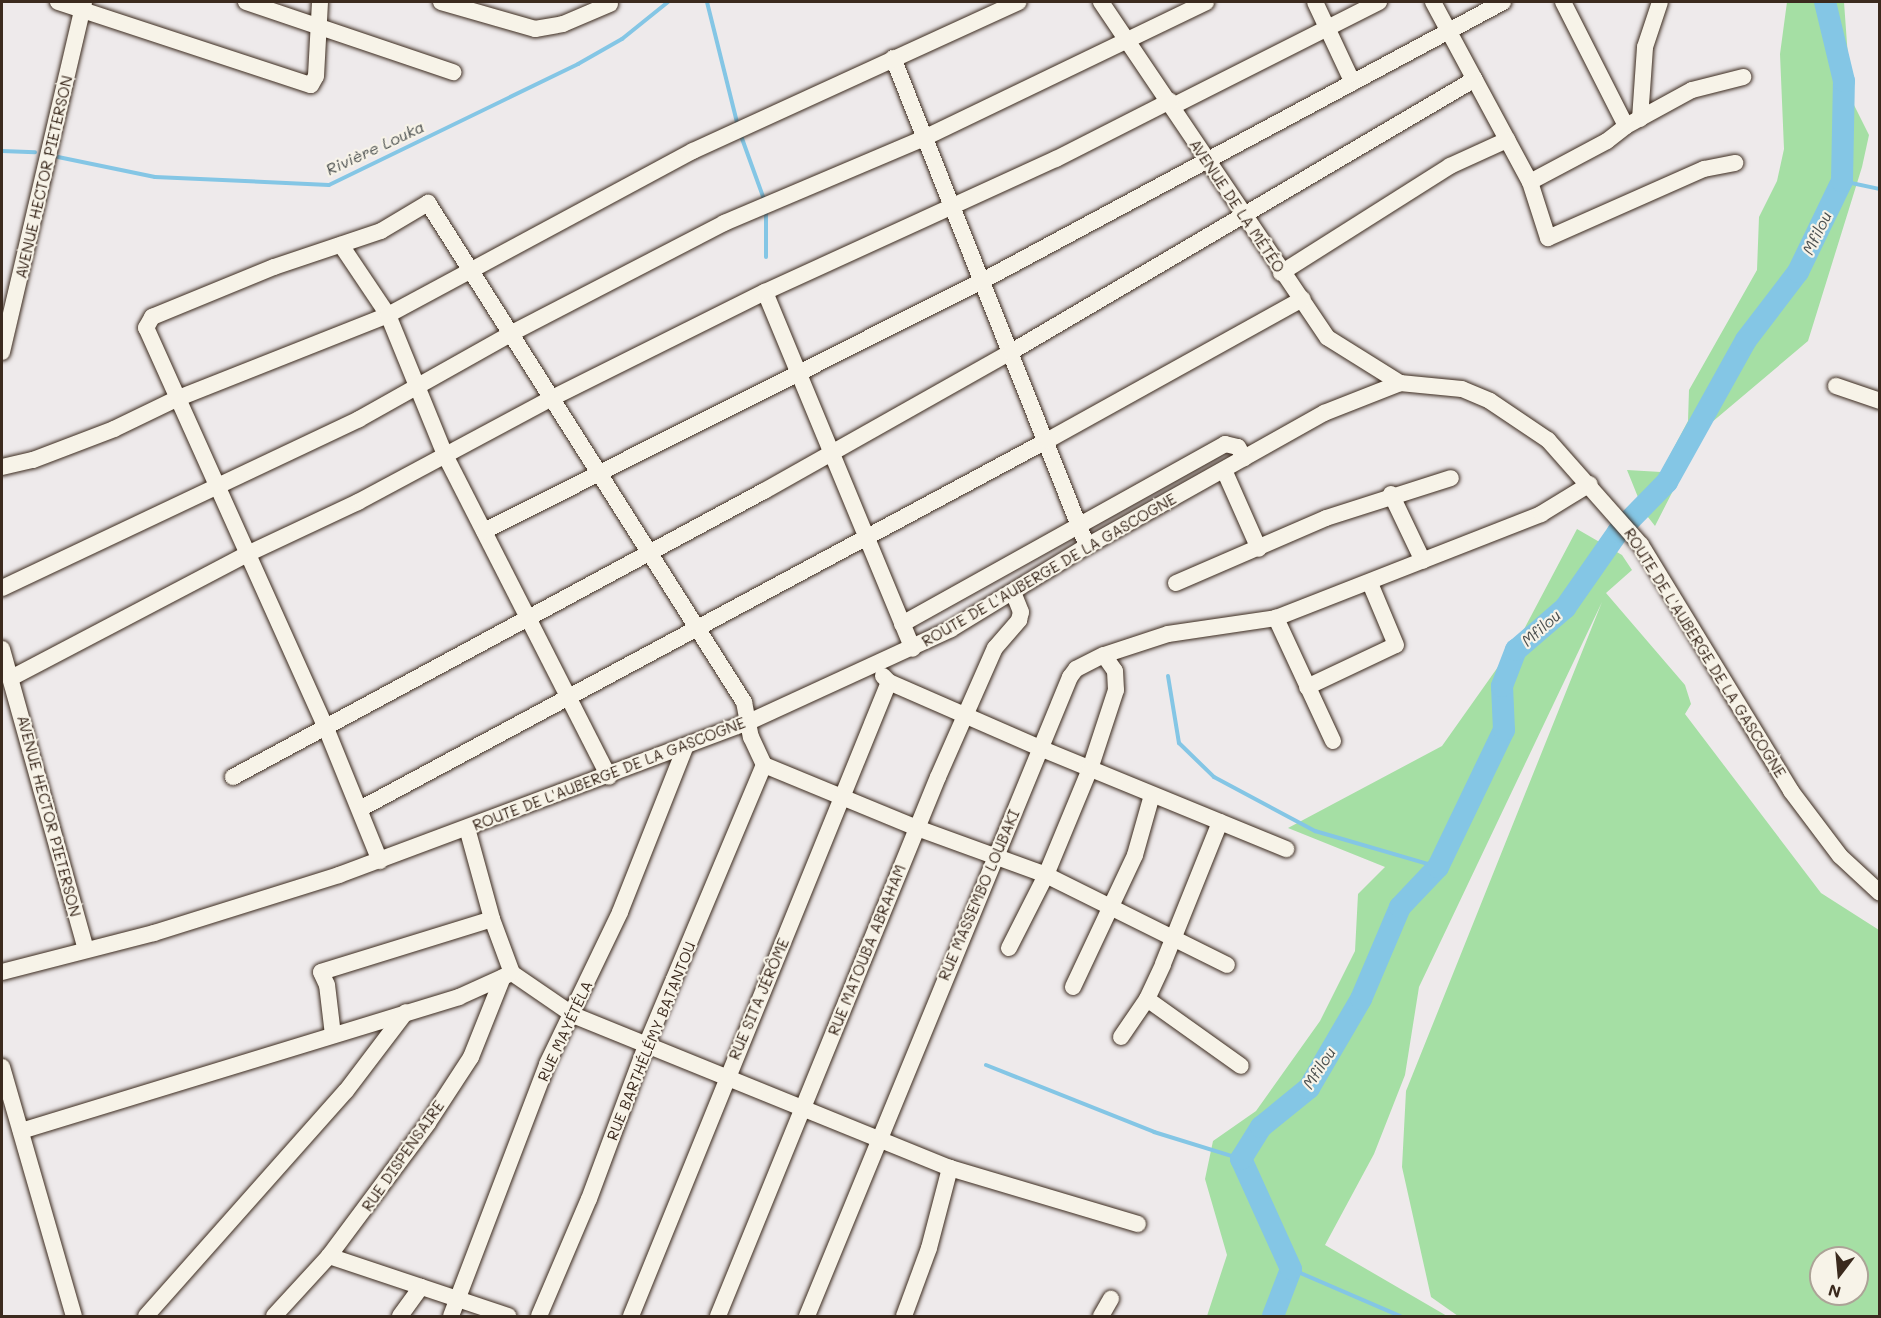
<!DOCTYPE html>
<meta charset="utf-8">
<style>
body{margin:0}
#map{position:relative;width:1881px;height:1318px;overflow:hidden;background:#eeeaeb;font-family:Mali,sans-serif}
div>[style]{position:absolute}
.green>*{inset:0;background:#a5dfa4}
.stream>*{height:4px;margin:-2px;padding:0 2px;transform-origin:2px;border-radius:2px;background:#84c6e5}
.river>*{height:22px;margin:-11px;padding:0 11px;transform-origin:11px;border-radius:11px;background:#84c6e5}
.roads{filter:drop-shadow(0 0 2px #3b2a1e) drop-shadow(0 0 2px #3b2a1e)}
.minor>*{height:16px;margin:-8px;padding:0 8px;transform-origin:8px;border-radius:8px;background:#f7f3e8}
span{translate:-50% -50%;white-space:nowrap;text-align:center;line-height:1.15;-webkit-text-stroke:4.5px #f7f3e8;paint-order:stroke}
.street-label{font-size:15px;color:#3b2a1e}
.water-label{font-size:16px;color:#4d5150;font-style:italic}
.frame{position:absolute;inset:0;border:3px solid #3b2a1e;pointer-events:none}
.north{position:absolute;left:1809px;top:1246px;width:60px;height:60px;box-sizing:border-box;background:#f7f3e8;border:2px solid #aca397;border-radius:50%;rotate:196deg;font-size:16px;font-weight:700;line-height:24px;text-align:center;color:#3b2a1e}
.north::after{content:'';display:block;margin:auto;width:21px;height:27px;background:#3b2a1e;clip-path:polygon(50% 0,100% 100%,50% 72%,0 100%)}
</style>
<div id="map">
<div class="green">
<div style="clip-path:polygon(1787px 2px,1844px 2px,1851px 99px,1869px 135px,1862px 167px,1808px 341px,1705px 428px,1655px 526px,1644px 512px,1627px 470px,1661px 472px,1688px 421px,1689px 390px,1757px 270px,1759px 217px,1777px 181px,1784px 149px,1780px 54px)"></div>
<div style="clip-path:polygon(evenodd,1577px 529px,1622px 555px,1632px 570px,1606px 593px,1685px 685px,1691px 704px,1685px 714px,1821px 893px,1879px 930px,1879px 1316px,1458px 1316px,1431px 1297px,1402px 1167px,1406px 1091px,1602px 602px,1419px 987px,1405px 1075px,1374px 1154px,1325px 1245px,1447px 1316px,1207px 1316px,1227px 1255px,1205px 1179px,1213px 1141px,1256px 1111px,1320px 1021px,1355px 951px,1358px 894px,1385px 867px,1288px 828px,1442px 746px,1522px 633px,1577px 529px,1821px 1258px,1857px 1258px,1857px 1294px,1821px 1294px,1821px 1258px)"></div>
</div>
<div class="stream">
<div style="left:707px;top:2px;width:128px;rotate:76deg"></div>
<div style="left:740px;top:133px;width:73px;rotate:70.1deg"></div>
<div style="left:2px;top:151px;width:33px;rotate:2deg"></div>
<div style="left:58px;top:157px;width:99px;rotate:11.7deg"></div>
<div style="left:155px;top:177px;width:174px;rotate:2.6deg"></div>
<div style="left:329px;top:185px;width:277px;rotate:-25.9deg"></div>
<div style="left:578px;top:64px;width:51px;rotate:-29.6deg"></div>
<div style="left:622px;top:39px;width:59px;rotate:-38.8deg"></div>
<div style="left:1842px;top:181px;width:39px;rotate:12deg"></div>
<div style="left:766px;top:210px;width:47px;rotate:90deg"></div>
<div style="left:1168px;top:676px;width:68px;rotate:80.7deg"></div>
<div style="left:1179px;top:743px;width:49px;rotate:44.2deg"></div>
<div style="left:1214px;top:777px;width:115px;rotate:28.1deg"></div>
<div style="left:1315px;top:831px;width:128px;rotate:16.3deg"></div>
<div style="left:986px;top:1065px;width:181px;rotate:21.7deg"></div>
<div style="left:1154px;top:1132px;width:91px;rotate:17.2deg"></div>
<div style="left:1291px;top:1269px;width:119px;rotate:23.3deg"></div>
</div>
<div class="river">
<div style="left:1273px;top:1316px;width:50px;rotate:-69deg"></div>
<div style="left:1291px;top:1269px;width:121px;rotate:-114.4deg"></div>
<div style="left:1241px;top:1159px;width:38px;rotate:-58deg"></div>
<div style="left:1261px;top:1127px;width:62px;rotate:-39.1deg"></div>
<div style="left:1309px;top:1088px;width:103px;rotate:-59.7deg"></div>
<div style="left:1361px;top:999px;width:100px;rotate:-67deg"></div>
<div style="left:1400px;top:907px;width:55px;rotate:-46.5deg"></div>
<div style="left:1438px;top:867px;width:152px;rotate:-64.3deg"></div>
<div style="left:1504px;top:730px;width:44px;rotate:-92.6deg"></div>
<div style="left:1502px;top:686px;width:39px;rotate:-69deg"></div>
<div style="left:1516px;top:650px;width:65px;rotate:-40.6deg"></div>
<div style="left:1565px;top:608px;width:93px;rotate:-55.1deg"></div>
<div style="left:1618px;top:532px;width:70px;rotate:-45.6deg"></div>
<div style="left:1667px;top:482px;width:162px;rotate:-60.9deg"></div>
<div style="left:1746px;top:340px;width:86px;rotate:-52.6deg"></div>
<div style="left:1798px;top:272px;width:101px;rotate:-64.2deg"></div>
<div style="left:1842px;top:181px;width:100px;rotate:-88.9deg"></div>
<div style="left:1844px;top:81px;width:81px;rotate:-103.5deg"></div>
</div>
<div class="roads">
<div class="minor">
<div style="left:58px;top:2px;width:266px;rotate:18.2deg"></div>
<div style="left:311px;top:85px;width:10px;rotate:-61deg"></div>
<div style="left:316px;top:76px;width:74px;rotate:-86.9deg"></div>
<div style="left:246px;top:2px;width:219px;rotate:18.7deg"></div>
<div style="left:441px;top:2px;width:98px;rotate:16deg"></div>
<div style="left:535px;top:29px;width:28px;rotate:-10deg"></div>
<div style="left:563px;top:24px;width:51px;rotate:-23.1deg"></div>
<div style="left:1101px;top:2px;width:405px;rotate:56deg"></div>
<div style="left:1328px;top:338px;width:85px;rotate:32deg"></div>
<div style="left:1315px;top:2px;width:89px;rotate:64.9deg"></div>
<div style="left:1433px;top:2px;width:204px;rotate:61.7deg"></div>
<div style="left:1530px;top:182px;width:59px;rotate:72.2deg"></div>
<div style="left:1548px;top:238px;width:171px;rotate:-23.9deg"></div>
<div style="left:1704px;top:169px;width:32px;rotate:-11deg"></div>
<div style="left:893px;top:58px;width:525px;rotate:68.32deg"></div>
<div style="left:1173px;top:106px;width:231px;rotate:-26.8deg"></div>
<div style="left:1640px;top:119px;width:72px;rotate:-86deg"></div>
<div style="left:1645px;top:47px;width:47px;rotate:-71.6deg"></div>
<div style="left:1626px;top:126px;width:75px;rotate:-28.6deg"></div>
<div style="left:1692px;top:90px;width:53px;rotate:-14.3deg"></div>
<div style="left:1530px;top:182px;width:87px;rotate:-28deg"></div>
<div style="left:1607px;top:141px;width:24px;rotate:-38deg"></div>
<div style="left:1626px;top:126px;width:139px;rotate:-116.9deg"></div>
<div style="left:341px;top:245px;width:84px;rotate:56.1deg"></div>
<div style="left:388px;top:315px;width:151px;rotate:67.8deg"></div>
<div style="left:445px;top:455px;width:361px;rotate:63deg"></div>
<div style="left:1281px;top:273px;width:200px;rotate:-32.3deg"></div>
<div style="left:1450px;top:166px;width:63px;rotate:-24.5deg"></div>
<div style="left:765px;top:292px;width:386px;rotate:67.5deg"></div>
<div style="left:2px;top:352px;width:359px;rotate:-76.8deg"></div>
<div style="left:1836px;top:386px;width:46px;rotate:18.8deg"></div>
<div style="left:2px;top:467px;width:32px;rotate:-13deg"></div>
<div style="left:33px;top:460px;width:87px;rotate:-20.9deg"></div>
<div style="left:114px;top:429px;width:69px;rotate:-25.8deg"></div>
<div style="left:176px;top:399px;width:228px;rotate:-21.6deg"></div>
<div style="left:388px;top:315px;width:346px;rotate:-28.3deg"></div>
<div style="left:693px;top:151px;width:358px;rotate:-24.6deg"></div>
<div style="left:1224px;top:470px;width:86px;rotate:66.1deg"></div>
<div style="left:1391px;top:494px;width:74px;rotate:64.5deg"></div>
<div style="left:484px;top:531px;width:557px;rotate:-26.66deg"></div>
<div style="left:982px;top:281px;width:591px;rotate:-28.17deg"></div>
<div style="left:1176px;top:583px;width:163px;rotate:-23.4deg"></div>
<div style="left:1326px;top:518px;width:131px;rotate:-17.7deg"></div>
<div style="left:2px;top:588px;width:395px;rotate:-25.3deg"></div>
<div style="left:359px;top:419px;width:178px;rotate:-29.3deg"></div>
<div style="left:514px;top:332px;width:237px;rotate:-27.4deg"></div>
<div style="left:724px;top:223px;width:217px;rotate:-23deg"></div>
<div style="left:924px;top:138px;width:313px;rotate:-25.7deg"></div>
<div style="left:902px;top:624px;width:370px;rotate:-29.1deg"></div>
<div style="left:1225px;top:444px;width:13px;rotate:13deg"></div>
<div style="left:1238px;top:447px;width:13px;rotate:61deg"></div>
<div style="left:2px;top:649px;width:312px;rotate:74.4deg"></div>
<div style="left:883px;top:676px;width:8px;rotate:45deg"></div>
<div style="left:889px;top:682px;width:167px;rotate:23.6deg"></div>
<div style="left:1042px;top:749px;width:264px;rotate:22.3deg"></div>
<div style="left:11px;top:678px;width:264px;rotate:-27.7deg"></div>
<div style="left:245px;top:555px;width:125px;rotate:-25.1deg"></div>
<div style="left:358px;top:502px;width:220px;rotate:-28.2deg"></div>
<div style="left:552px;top:398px;width:238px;rotate:-26.5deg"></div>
<div style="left:765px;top:292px;width:320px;rotate:-24.6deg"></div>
<div style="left:1056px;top:159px;width:128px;rotate:-27deg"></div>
<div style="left:1307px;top:687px;width:98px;rotate:-25.3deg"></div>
<div style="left:1396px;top:645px;width:67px;rotate:-112.8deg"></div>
<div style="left:1333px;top:741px;width:136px;rotate:-114.9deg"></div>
<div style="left:1276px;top:618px;width:285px;rotate:-21.4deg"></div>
<div style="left:1541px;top:514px;width:57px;rotate:-31.5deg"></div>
<div style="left:233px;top:777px;width:603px;rotate:-28.31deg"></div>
<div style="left:764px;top:491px;width:283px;rotate:-29.4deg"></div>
<div style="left:1011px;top:352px;width:538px;rotate:-30.47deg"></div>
<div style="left:360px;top:809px;width:781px;rotate:-28.21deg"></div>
<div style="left:1048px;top:440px;width:291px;rotate:-29deg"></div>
<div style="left:467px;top:828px;width:94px;rotate:74.6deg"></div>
<div style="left:492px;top:919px;width:58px;rotate:69.7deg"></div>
<div style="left:512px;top:973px;width:74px;rotate:34.5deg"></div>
<div style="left:573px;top:1015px;width:407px;rotate:22.1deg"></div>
<div style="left:950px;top:1168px;width:196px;rotate:16.6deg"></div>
<div style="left:380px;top:861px;width:144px;rotate:-112.1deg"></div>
<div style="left:326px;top:728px;width:439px;rotate:-114.2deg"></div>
<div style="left:146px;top:328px;width:13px;rotate:-61deg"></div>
<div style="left:152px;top:317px;width:132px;rotate:-22.3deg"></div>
<div style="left:274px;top:267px;width:113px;rotate:-18.6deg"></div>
<div style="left:381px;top:231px;width:55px;rotate:-30.8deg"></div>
<div style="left:428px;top:203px;width:591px;rotate:57.66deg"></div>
<div style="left:744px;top:702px;width:36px;rotate:79deg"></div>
<div style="left:751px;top:737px;width:31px;rotate:65deg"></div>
<div style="left:764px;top:765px;width:165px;rotate:22.4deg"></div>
<div style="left:917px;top:828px;width:137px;rotate:20deg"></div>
<div style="left:1046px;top:875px;width:202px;rotate:26.4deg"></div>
<div style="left:1009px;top:948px;width:82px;rotate:-63.1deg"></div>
<div style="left:1046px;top:875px;width:115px;rotate:-67.5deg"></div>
<div style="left:1090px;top:769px;width:83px;rotate:-71.8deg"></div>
<div style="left:1116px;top:690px;width:19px;rotate:-93deg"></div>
<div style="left:1115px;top:671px;width:19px;rotate:-125deg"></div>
<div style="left:2px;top:972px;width:157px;rotate:-14.4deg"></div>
<div style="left:154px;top:933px;width:194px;rotate:-17.4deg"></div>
<div style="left:339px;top:875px;width:438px;rotate:-20.5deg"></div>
<div style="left:749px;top:722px;width:222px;rotate:-24.7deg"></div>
<div style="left:951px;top:629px;width:159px;rotate:-31.4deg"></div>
<div style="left:1087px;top:546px;width:272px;rotate:-29.3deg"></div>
<div style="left:1324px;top:413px;width:82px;rotate:-21.5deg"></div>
<div style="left:1400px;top:383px;width:62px;rotate:5.5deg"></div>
<div style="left:1462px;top:389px;width:30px;rotate:23deg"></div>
<div style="left:1490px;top:401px;width:70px;rotate:33.9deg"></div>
<div style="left:1548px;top:440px;width:140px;rotate:48.5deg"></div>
<div style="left:1641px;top:545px;width:288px;rotate:58.6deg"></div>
<div style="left:1791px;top:791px;width:81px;rotate:53deg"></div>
<div style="left:1840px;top:856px;width:54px;rotate:42.8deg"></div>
<div style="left:1073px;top:987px;width:146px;rotate:-64.8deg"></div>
<div style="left:1135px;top:855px;width:62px;rotate:-74.2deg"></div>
<div style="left:1147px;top:999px;width:115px;rotate:35.5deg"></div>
<div style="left:333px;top:1035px;width:50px;rotate:-96.8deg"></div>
<div style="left:327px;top:985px;width:14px;rotate:-115deg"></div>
<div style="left:321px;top:972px;width:179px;rotate:-17.2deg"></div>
<div style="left:1121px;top:1037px;width:46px;rotate:-55.6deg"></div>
<div style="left:1147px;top:999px;width:38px;rotate:-65deg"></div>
<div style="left:1163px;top:964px;width:153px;rotate:-68.1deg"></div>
<div style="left:2px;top:1067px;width:259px;rotate:73.9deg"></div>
<div style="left:21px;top:1131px;width:458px;rotate:-17deg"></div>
<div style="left:459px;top:997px;width:58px;rotate:-24.4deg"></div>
<div style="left:329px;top:1256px;width:189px;rotate:18.5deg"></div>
<div style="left:146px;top:1316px;width:301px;rotate:-48.4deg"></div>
<div style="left:346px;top:1091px;width:99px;rotate:-52.8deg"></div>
<div style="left:274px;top:1316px;width:81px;rotate:-47.5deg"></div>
<div style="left:329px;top:1256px;width:166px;rotate:-53.3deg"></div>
<div style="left:428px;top:1123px;width:79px;rotate:-56.9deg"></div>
<div style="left:471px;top:1057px;width:86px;rotate:-68.2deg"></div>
<div style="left:400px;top:1316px;width:36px;rotate:-54deg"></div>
<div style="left:451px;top:1316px;width:270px;rotate:-69.1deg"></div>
<div style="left:547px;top:1064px;width:169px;rotate:-64.3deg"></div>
<div style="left:620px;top:912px;width:176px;rotate:-68.4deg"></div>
<div style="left:539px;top:1316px;width:127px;rotate:-66.9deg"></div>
<div style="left:589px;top:1199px;width:166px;rotate:-69.6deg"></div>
<div style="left:647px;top:1043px;width:302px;rotate:-67.2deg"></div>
<div style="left:631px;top:1316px;width:684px;rotate:-67.86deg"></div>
<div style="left:718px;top:1316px;width:582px;rotate:-67.8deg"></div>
<div style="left:938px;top:777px;width:141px;rotate:-66.2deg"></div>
<div style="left:995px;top:648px;width:37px;rotate:-49deg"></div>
<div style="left:1019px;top:620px;width:8px;rotate:-76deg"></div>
<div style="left:1021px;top:612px;width:22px;rotate:-112deg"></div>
<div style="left:807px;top:1316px;width:691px;rotate:-67.63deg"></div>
<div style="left:1070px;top:677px;width:10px;rotate:-53deg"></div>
<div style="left:1076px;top:669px;width:31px;rotate:-27deg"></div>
<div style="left:1104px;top:655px;width:67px;rotate:-18.2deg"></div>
<div style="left:1168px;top:634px;width:109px;rotate:-8.4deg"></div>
<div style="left:904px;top:1316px;width:72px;rotate:-69.8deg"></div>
<div style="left:929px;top:1248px;width:83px;rotate:-75.3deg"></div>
<div style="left:1101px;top:1316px;width:20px;rotate:-60deg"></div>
</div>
</div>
<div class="street-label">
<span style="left:44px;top:177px;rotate:-77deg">AVENUE HECTOR PIETERSON</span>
<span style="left:1237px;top:206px;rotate:56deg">AVENUE DE LA MÉTÉO</span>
<span style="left:1049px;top:570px;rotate:-30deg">ROUTE DE L'AUBERGE DE LA GASCOGNE</span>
<span style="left:1705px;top:653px;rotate:58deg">ROUTE DE L'AUBERGE DE LA GASCOGNE</span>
<span style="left:609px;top:774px;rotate:-21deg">ROUTE DE L'AUBERGE DE LA GASCOGNE</span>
<span style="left:49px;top:816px;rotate:75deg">AVENUE HECTOR PIETERSON</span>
<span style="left:979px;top:895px;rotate:-67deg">RUE MASSEMBO LOUBAKI</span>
<span style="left:867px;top:950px;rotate:-68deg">RUE MATOUBA ABRAHAM</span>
<span style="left:759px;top:999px;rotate:-67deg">RUE SITA JÉRÔME</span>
<span style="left:565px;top:1031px;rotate:-65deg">RUE MAYÉTÉLA</span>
<span style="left:651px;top:1041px;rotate:-68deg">RUE BARTHÉLÉMY BATANTOU</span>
<span style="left:403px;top:1156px;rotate:-55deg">RUE DISPENSAIRE</span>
</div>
<div class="water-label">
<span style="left:375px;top:148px;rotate:-25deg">Rivière Louka</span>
<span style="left:1817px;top:233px;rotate:-64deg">Mfilou</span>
<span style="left:1541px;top:628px;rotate:-41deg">Mfilou</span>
<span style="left:1319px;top:1068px;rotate:-57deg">Mfilou</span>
</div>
<div class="frame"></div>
<div class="north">N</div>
</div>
